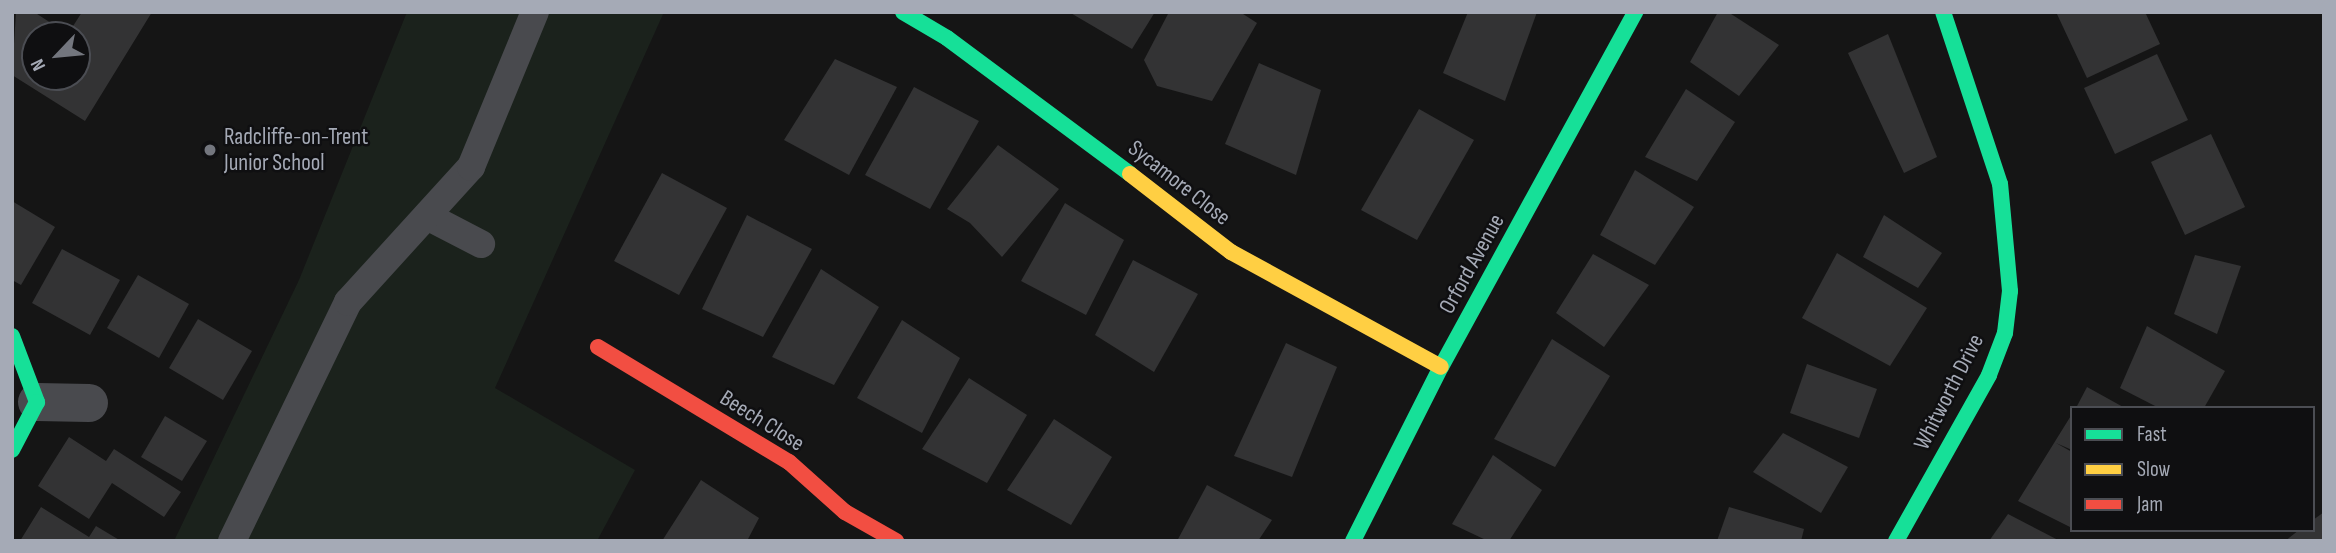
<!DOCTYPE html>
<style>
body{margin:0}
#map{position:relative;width:2336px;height:553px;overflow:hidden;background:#151515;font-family:"Sofia Sans Condensed",sans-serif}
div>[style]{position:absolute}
.green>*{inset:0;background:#1b221c}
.building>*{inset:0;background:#333334}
.lane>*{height:28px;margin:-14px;padding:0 14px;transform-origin:14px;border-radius:14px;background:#494a4e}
.street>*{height:38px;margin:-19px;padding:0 19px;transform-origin:19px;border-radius:19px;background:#494a4e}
.fast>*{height:16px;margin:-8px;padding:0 8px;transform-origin:8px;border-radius:8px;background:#16e098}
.slow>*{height:16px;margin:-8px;padding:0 8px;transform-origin:8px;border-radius:8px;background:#ffcf43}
.jam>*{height:16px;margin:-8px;padding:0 8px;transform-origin:8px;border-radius:8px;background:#f24e42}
.dots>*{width:19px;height:19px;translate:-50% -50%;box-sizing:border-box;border:4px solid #0f0f11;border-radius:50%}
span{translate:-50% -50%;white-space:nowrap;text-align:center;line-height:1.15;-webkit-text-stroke:5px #0f0f11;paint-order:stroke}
.poi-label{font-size:23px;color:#a5aab6}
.left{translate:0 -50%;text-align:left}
.street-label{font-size:23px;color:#a5aab6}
.frame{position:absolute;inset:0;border:14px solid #a5aab6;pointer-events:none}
.legend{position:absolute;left:2070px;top:406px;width:245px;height:126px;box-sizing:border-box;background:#0f0f11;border:2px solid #4b4d53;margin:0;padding:9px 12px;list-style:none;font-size:21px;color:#a5aab6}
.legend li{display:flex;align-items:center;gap:14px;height:35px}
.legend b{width:35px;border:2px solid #4b4d53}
.north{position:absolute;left:21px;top:21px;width:70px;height:70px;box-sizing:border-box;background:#0f0f11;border:2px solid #4b4d53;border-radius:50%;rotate:244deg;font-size:19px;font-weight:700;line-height:28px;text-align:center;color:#a5aab6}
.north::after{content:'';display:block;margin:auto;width:24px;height:32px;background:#73767e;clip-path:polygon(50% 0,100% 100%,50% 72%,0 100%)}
</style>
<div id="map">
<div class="green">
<div style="clip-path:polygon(407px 12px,664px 12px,495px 388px,635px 470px,597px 541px,174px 541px,299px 280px)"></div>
</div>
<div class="building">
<div style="clip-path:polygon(evenodd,16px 12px,34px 12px,68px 34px,82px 12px,152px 12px,85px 121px,12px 75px,16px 12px,35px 35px,77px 35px,77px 77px,35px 77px,35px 35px)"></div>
<div style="clip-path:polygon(1069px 12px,1155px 12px,1132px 49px)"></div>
<div style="clip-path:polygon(1169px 12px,1240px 12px,1257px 23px,1212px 101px,1157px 86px,1144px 60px)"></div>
<div style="clip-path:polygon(1468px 12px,1537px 12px,1505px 101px,1443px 73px)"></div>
<div style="clip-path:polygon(1718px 12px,1728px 12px,1779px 45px,1739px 96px,1690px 62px)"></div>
<div style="clip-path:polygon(2056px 12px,2145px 12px,2160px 44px,2087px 78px)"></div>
<div style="clip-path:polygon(1888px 34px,1937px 157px,1904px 173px,1848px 53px)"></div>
<div style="clip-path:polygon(2157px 54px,2188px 120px,2115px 154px,2084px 88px)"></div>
<div style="clip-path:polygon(835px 59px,897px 87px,849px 175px,784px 140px)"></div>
<div style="clip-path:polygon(1259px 63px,1321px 90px,1296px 175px,1225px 144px)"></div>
<div style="clip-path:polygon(914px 87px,979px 121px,930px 209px,865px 175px)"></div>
<div style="clip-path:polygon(1686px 89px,1735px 122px,1697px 181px,1645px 157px)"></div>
<div style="clip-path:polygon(1419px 109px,1474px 140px,1417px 240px,1361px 210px)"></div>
<div style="clip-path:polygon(2211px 134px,2245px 207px,2185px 235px,2151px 162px)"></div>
<div style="clip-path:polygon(998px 145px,1059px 189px,1002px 257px,970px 223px,947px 209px)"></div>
<div style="clip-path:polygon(1635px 170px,1694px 207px,1655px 265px,1600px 235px)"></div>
<div style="clip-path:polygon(662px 173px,727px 208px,679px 295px,614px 261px)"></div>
<div style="clip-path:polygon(12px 201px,55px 227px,21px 285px,12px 280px)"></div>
<div style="clip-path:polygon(1065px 203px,1124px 240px,1086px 315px,1021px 281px)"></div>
<div style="clip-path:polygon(747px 215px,812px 249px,763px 337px,702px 309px)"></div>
<div style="clip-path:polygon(1884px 215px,1942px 253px,1918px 288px,1863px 257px)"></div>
<div style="clip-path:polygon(62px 249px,120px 280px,90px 335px,32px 303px)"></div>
<div style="clip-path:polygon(1837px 253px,1927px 308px,1890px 366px,1802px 318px)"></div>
<div style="clip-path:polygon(1593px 254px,1649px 285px,1604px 347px,1556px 313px)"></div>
<div style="clip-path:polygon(2195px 255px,2241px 266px,2217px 334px,2174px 314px)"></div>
<div style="clip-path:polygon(1133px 260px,1198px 294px,1154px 372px,1095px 335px)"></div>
<div style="clip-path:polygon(821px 269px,879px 307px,834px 385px,772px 357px)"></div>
<div style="clip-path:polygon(138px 275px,189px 304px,159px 358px,107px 328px)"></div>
<div style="clip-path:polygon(198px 319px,252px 351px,223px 400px,169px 368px)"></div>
<div style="clip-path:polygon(902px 320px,960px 358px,922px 433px,857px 398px)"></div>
<div style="clip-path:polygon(2147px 326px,2225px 371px,2204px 408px,2159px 408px,2120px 388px)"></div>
<div style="clip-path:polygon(1552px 339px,1610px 376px,1555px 467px,1494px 439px)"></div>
<div style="clip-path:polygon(1286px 343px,1337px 367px,1292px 477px,1234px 456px)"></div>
<div style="clip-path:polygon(1807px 364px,1877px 389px,1859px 438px,1790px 413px)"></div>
<div style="clip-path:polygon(969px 378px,1027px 415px,987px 483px,922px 449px)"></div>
<div style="clip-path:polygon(2087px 387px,2125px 408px,2076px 408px)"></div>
<div style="clip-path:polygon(2072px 414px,2072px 450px,2056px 443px,2072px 452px,2072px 528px,2018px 501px)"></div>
<div style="clip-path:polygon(165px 416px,207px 441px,182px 481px,141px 457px)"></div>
<div style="clip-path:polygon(1054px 419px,1112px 457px,1071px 525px,1007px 490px)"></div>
<div style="clip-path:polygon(1783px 433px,1848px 467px,1821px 513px,1753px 472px)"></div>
<div style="clip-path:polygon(69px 437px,106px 461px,114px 449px,181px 492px,164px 517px,112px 483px,89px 519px,38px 486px)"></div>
<div style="clip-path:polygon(1493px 455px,1542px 490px,1509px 541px,1488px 541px,1452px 524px)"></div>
<div style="clip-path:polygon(701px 480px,759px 518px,747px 541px,662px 541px)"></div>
<div style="clip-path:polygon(1207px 485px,1272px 520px,1258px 541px,1177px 541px)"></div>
<div style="clip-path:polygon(41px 507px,89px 537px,96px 526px,121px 541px,20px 541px)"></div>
<div style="clip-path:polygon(1729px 507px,1804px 529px,1801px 541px,1717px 541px)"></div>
<div style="clip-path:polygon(2324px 512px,2324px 541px,2285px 541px,2299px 530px,2313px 530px,2313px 520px)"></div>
<div style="clip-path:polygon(2008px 514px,2060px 541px,1989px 541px)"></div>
</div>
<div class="lane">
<div style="left:427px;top:216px;width:61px;rotate:27.4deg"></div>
<div style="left:232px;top:541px;width:266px;rotate:-64.1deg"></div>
<div style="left:348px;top:302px;width:183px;rotate:-47.7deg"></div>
<div style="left:471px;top:167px;width:168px;rotate:-67.6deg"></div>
</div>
<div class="street">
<div style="left:37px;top:402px;width:52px;rotate:1.1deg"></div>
</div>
<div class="fast">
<div style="left:903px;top:12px;width:51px;rotate:30.6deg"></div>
<div style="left:947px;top:38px;width:228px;rotate:36.6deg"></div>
<div style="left:12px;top:336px;width:71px;rotate:69.3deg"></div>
<div style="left:37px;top:402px;width:54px;rotate:117.5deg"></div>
<div style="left:1353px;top:541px;width:195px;rotate:-63.2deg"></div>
<div style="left:1441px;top:367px;width:405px;rotate:-61.3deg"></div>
<div style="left:1896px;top:541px;width:190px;rotate:-60.7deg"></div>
<div style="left:1989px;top:375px;width:45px;rotate:-69.1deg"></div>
<div style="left:2005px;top:333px;width:42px;rotate:-83.2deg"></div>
<div style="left:2010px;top:291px;width:107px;rotate:-95.3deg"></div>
<div style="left:2000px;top:184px;width:181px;rotate:-108.3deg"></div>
</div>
<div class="slow">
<div style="left:1130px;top:174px;width:128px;rotate:37.7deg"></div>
<div style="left:1231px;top:252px;width:239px;rotate:28.7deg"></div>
</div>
<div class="jam">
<div style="left:598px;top:347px;width:223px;rotate:31.1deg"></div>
<div style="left:789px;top:462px;width:75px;rotate:41.8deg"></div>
<div style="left:845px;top:512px;width:59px;rotate:29.6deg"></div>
</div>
<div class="dots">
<div style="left:210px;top:150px;background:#73767e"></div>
</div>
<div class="poi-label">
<span class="left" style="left:224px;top:150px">Radcliffe-on-Trent<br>Junior School</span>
</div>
<div class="street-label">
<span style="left:1179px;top:183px;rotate:38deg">Sycamore Close</span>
<span style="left:1472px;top:264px;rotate:-61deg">Orford Avenue</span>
<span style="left:1949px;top:392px;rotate:-63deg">Whitworth Drive</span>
<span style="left:762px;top:421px;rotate:32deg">Beech Close</span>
</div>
<div class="frame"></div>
<ul class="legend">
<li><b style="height:9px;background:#16e098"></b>Fast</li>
<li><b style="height:9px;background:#ffcf43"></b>Slow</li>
<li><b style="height:9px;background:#f24e42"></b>Jam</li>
</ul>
<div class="north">N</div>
</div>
